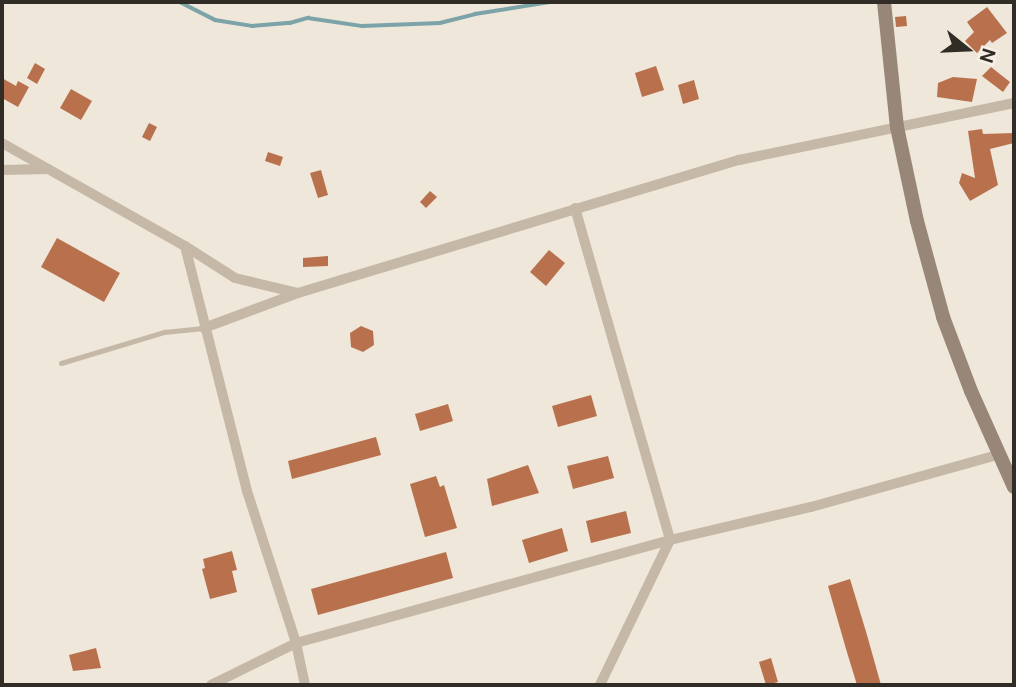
<!DOCTYPE html>
<style>
body{margin:0}
#map{position:relative;width:1016px;height:687px;overflow:hidden;background:#eee7da;font-family:"DM Sans",sans-serif}
div>[style]{position:absolute}
.stream>*{height:3.5px;margin:-1.75px;padding:0 1.75px;transform-origin:1.75px;border-radius:1.75px;background:#7ca3a8}
.building>*{inset:0;background:#b9714d}
.lane>*{height:5px;margin:-2.5px;padding:0 2.5px;transform-origin:2.5px;border-radius:2.5px;background:#c5b8a7}
.street>*{height:10px;margin:-5px;padding:0 5px;transform-origin:5px;border-radius:5px;background:#c5b8a7}
.secondary>*{height:14px;margin:-7px;padding:0 7px;transform-origin:7px;border-radius:7px;background:#988779}
span{translate:-50% -50%;white-space:nowrap;text-align:center;line-height:1.15;-webkit-text-stroke:5px #f7f0e6;paint-order:stroke}
.frame{position:absolute;inset:0;border:4px solid #322c27;pointer-events:none}
.north{position:absolute;left:932px;top:14px;width:70px;height:70px;-webkit-text-stroke:5px #f7f0e6;paint-order:stroke;rotate:108deg;font-size:19px;font-weight:700;line-height:28px;text-align:center;color:#322c27}
.north::after{content:'';display:block;margin:auto;width:24px;height:32px;background:#322c27;clip-path:polygon(50% 0,100% 100%,50% 72%,0 100%)}
</style>
<div id="map">
<div class="stream">
<div style="left:180px;top:2px;width:39px;rotate:27deg"></div>
<div style="left:215px;top:20px;width:37px;rotate:9deg"></div>
<div style="left:252px;top:26px;width:38px;rotate:-5deg"></div>
<div style="left:290px;top:23px;width:19px;rotate:-16deg"></div>
<div style="left:308px;top:18px;width:55px;rotate:8.4deg"></div>
<div style="left:362px;top:26px;width:78px;rotate:-2.2deg"></div>
<div style="left:440px;top:23px;width:36px;rotate:-14deg"></div>
<div style="left:475px;top:14px;width:77px;rotate:-9deg"></div>
</div>
<div class="building">
<div style="clip-path:polygon(987px 7px,1007px 33px,992px 43px,990px 40px,977px 53px,965px 41px,974px 32px,967px 22px)"></div>
<div style="clip-path:polygon(906px 16px,907px 26px,896px 27px,895px 17px)"></div>
<div style="clip-path:polygon(35px 63px,45px 69px,37px 84px,27px 78px)"></div>
<div style="clip-path:polygon(656px 66px,664px 90px,642px 97px,635px 73px)"></div>
<div style="clip-path:polygon(991px 67px,1010px 82px,1003px 92px,982px 76px)"></div>
<div style="clip-path:polygon(953px 77px,977px 79px,972px 102px,937px 97px,938px 83px)"></div>
<div style="clip-path:polygon(2px 78px,16px 86px,18px 81px,29px 87px,18px 107px,2px 98px)"></div>
<div style="clip-path:polygon(694px 80px,699px 99px,683px 104px,678px 85px)"></div>
<div style="clip-path:polygon(71px 89px,92px 101px,81px 120px,60px 108px)"></div>
<div style="clip-path:polygon(149px 123px,157px 127px,150px 141px,142px 137px)"></div>
<div style="clip-path:polygon(982px 129px,983px 134px,1014px 133px,1014px 143px,990px 149px,998px 185px,970px 201px,959px 183px,962px 173px,975px 178px,968px 131px)"></div>
<div style="clip-path:polygon(268px 152px,283px 157px,280px 166px,265px 161px)"></div>
<div style="clip-path:polygon(321px 170px,328px 195px,318px 198px,310px 173px)"></div>
<div style="clip-path:polygon(430px 191px,437px 197px,426px 208px,420px 202px)"></div>
<div style="clip-path:polygon(57px 238px,120px 273px,104px 302px,41px 267px)"></div>
<div style="clip-path:polygon(549px 250px,565px 263px,546px 286px,530px 272px)"></div>
<div style="clip-path:polygon(328px 256px,328px 266px,303px 267px,303px 258px)"></div>
<div style="clip-path:polygon(361px 326px,373px 331px,374px 345px,363px 352px,351px 347px,350px 333px)"></div>
<div style="clip-path:polygon(591px 395px,597px 416px,558px 427px,552px 406px)"></div>
<div style="clip-path:polygon(448px 404px,453px 421px,420px 431px,415px 414px)"></div>
<div style="clip-path:polygon(376px 437px,381px 455px,292px 479px,288px 461px)"></div>
<div style="clip-path:polygon(608px 456px,614px 478px,573px 489px,567px 466px)"></div>
<div style="clip-path:polygon(528px 465px,539px 493px,492px 506px,487px 479px)"></div>
<div style="clip-path:polygon(436px 476px,440px 487px,444px 485px,457px 528px,425px 537px,410px 484px)"></div>
<div style="clip-path:polygon(626px 511px,631px 533px,591px 543px,586px 521px)"></div>
<div style="clip-path:polygon(562px 528px,568px 551px,529px 563px,522px 540px)"></div>
<div style="clip-path:polygon(232px 551px,237px 570px,232px 571px,237px 592px,210px 599px,202px 569px,205px 568px,203px 559px)"></div>
<div style="clip-path:polygon(446px 552px,453px 578px,318px 615px,311px 589px)"></div>
<div style="clip-path:polygon(850px 579px,867px 635px,881px 685px,857px 685px,846px 649px,828px 586px)"></div>
<div style="clip-path:polygon(96px 648px,101px 668px,73px 671px,69px 655px)"></div>
<div style="clip-path:polygon(771px 658px,778px 682px,766px 685px,759px 662px)"></div>
</div>
<div class="lane">
<div style="left:61px;top:363px;width:108px;rotate:-16.8deg"></div>
<div style="left:164px;top:332px;width:40px;rotate:-5.7deg"></div>
</div>
<div class="street">
<div style="left:2px;top:143px;width:210px;rotate:29.4deg"></div>
<div style="left:185px;top:246px;width:253px;rotate:75.8deg"></div>
<div style="left:247px;top:491px;width:160px;rotate:72.1deg"></div>
<div style="left:296px;top:643px;width:43px;rotate:77.9deg"></div>
<div style="left:2px;top:170px;width:46px;rotate:-1.2deg"></div>
<div style="left:575px;top:208px;width:345px;rotate:74deg"></div>
<div style="left:670px;top:540px;width:161px;rotate:115.8deg"></div>
<div style="left:185px;top:246px;width:59px;rotate:32.6deg"></div>
<div style="left:235px;top:278px;width:65px;rotate:13.4deg"></div>
<div style="left:204px;top:328px;width:100px;rotate:-20.4deg"></div>
<div style="left:298px;top:293px;width:461px;rotate:-16.8deg"></div>
<div style="left:739px;top:160px;width:281px;rotate:-11.7deg"></div>
<div style="left:211px;top:685px;width:95px;rotate:-26.3deg"></div>
<div style="left:296px;top:643px;width:388px;rotate:-15.4deg"></div>
<div style="left:670px;top:540px;width:145px;rotate:-13.2deg"></div>
<div style="left:811px;top:507px;width:197px;rotate:-15.6deg"></div>
</div>
<div class="secondary">
<div style="left:884px;top:2px;width:126px;rotate:84.1deg"></div>
<div style="left:897px;top:127px;width:96px;rotate:78deg"></div>
<div style="left:917px;top:221px;width:99px;rotate:74.8deg"></div>
<div style="left:943px;top:317px;width:79px;rotate:69.3deg"></div>
<div style="left:971px;top:391px;width:105px;rotate:65.9deg"></div>
</div>
<div class="frame"></div>
<div class="north">N</div>
</div>
